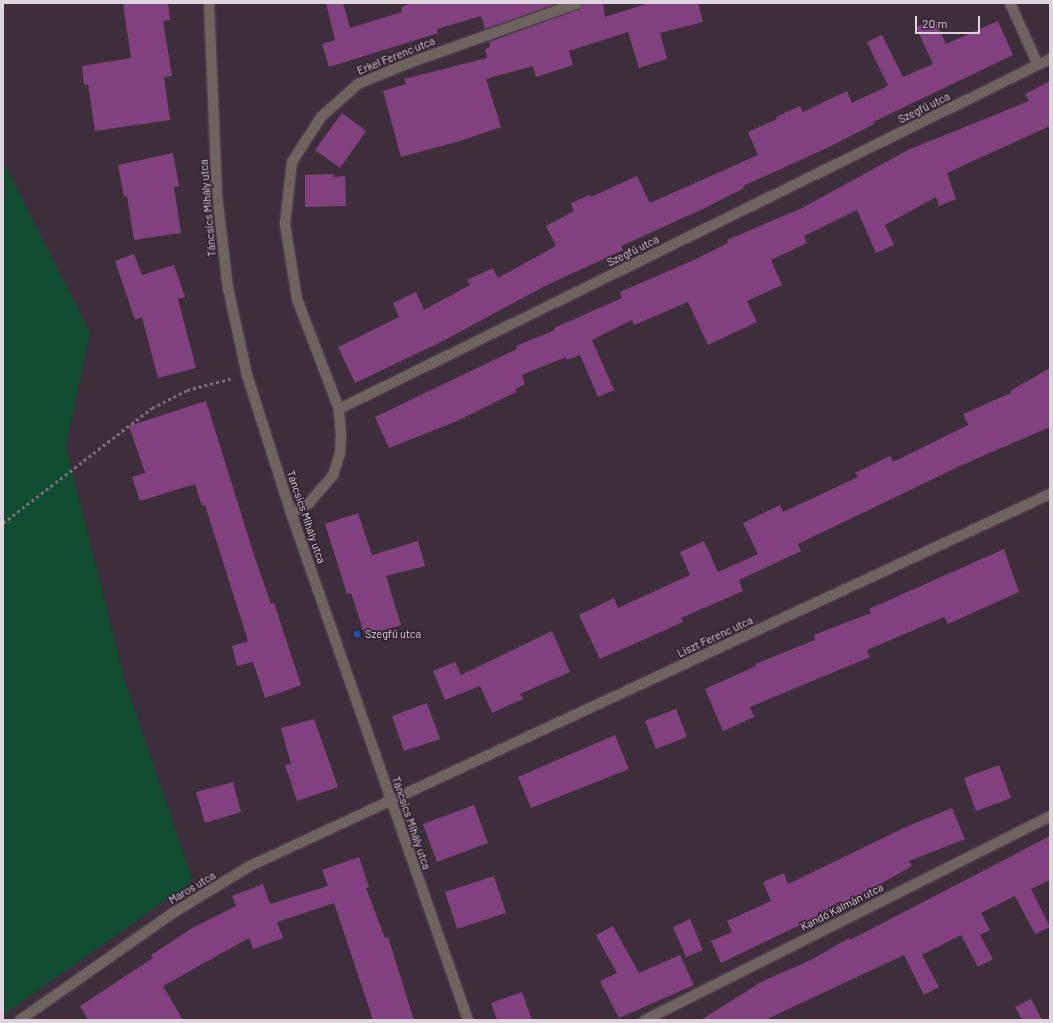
<!DOCTYPE html>
<meta charset="utf-8">
<style>
body{margin:0}
#map{position:relative;width:1053px;height:1023px;overflow:hidden;background:#3e2e3c;font-family:Barlow,sans-serif}
div>[style]{position:absolute}
.green>*{inset:0;background:#0f4c30}
.building>*{inset:0;background:#81417e}
.path>*{height:2.5px;margin-top:-1.25px;transform-origin:0;background:repeating-linear-gradient(90deg,#7b6d79 0 3px,transparent 0 6px)}
.roads{filter:drop-shadow(0 0 1px #5b4c59) drop-shadow(0 0 1px #5b4c59)}
.minor>*{height:10px;margin:-5px;padding:0 5px;transform-origin:5px;border-radius:5px;background:#6d635f}
.dots>*{width:11px;height:11px;translate:-50% -50%;box-sizing:border-box;border:2px solid #332432;border-radius:50%}
span{translate:-50% -50%;white-space:nowrap;text-align:center;line-height:1.15;-webkit-text-stroke:3.5px #332432;paint-order:stroke}
.street-label{font-size:11px;color:#ded4dd}
.poi-label{font-size:11px;color:#ded4dd}
.left{translate:0 -50%;text-align:left}
.frame{position:absolute;inset:0;border:4px solid #ded4dd;pointer-events:none}
.scale{position:absolute;left:915px;top:16px;width:65px;height:18px;box-sizing:border-box;border:2px solid #ded4dd;border-top:0;padding-left:5px;font-size:12px;line-height:14px;white-space:nowrap;color:#ded4dd;-webkit-text-stroke:3px #332432;paint-order:stroke}
</style>
<div id="map">
<div class="green">
<div style="clip-path:polygon(3px 161px,90px 333px,66px 447px,124px 678px,193px 881px,3px 1015px)"></div>
</div>
<div class="building">
<div style="clip-path:polygon(123px 3px,168px 3px,170px 20px,163px 21px,172px 76px,164px 77px,170px 120px,95px 131px,88px 84px,84px 85px,82px 66px,131px 58px)"></div>
<div style="clip-path:polygon(326px 3px,343px 3px,350px 28px,402px 12px,401px 7px,412px 3px,559px 3px,485px 29px,481px 16px,437px 29px,438px 33px,329px 67px,322px 44px,335px 40px)"></div>
<div style="clip-path:polygon(584px 3px,603px 3px,605px 17px,649px 3px,698px 3px,703px 22px,660px 33px,667px 59px,639px 68px,628px 32px,569px 51px,573px 65px,536px 77px,533px 66px,486px 79px,501px 127px,460px 141px,401px 157px,383px 91px,406px 84px,404px 79px,487px 58px,485px 49px,490px 47px,489px 42px,580px 9px)"></div>
<div style="clip-path:polygon(935px 19px,946px 44px,998px 21px,1013px 55px,873px 122px,874px 124px,827px 148px,743px 186px,744px 188px,703px 209px,621px 246px,623px 250px,545px 286px,443px 341px,355px 383px,338px 347px,399px 317px,393px 303px,416px 292px,424px 310px,470px 285px,467px 280px,493px 268px,498px 278px,556px 246px,546px 226px,574px 211px,571px 203px,590px 195px,591px 197px,637px 176px,650px 203px,758px 155px,748px 132px,777px 119px,776px 117px,800px 106px,803px 112px,847px 91px,852px 103px,888px 86px,867px 42px,882px 35px,903px 77px,933px 64px,916px 27px)"></div>
<div style="clip-path:polygon(1050px 81px,1050px 126px,947px 173px,956px 199px,939px 206px,936px 197px,885px 225px,894px 245px,876px 253px,857px 210px,804px 236px,807px 243px,771px 260px,782px 285px,747px 301px,757px 322px,708px 345px,688px 302px,634px 325px,632px 320px,592px 340px,614px 390px,598px 397px,580px 355px,567px 360px,566px 357px,522px 375px,525px 384px,515px 389px,516px 392px,457px 421px,389px 448px,375px 417px,517px 349px,516px 346px,555px 330px,554px 328px,622px 298px,620px 292px,694px 260px,728px 243px,727px 240px,802px 208px,908px 150px,1029px 101px,1025px 94px)"></div>
<div style="clip-path:polygon(342px 113px,366px 131px,340px 168px,315px 150px)"></div>
<div style="clip-path:polygon(173px 153px,179px 186px,174px 187px,181px 233px,134px 240px,127px 196px,124px 197px,118px 165px)"></div>
<div style="clip-path:polygon(335px 174px,333px 177px,345px 176px,346px 206px,305px 207px,305px 175px)"></div>
<div style="clip-path:polygon(134px 254px,142px 275px,174px 265px,185px 297px,178px 299px,196px 368px,158px 378px,142px 317px,135px 320px,115px 261px)"></div>
<div style="clip-path:polygon(1050px 368px,1050px 427px,962px 465px,798px 544px,801px 551px,739px 580px,743px 591px,681px 618px,683px 622px,600px 659px,579px 615px,614px 598px,618px 608px,690px 575px,680px 552px,704px 541px,718px 572px,758px 554px,743px 523px,780px 505px,783px 512px,858px 477px,855px 473px,890px 456px,893px 462px,968px 425px,963px 414px,1011px 393px,1010px 391px)"></div>
<div style="clip-path:polygon(206px 401px,254px 555px,271px 604px,274px 603px,301px 685px,265px 698px,253px 662px,237px 666px,232px 646px,248px 641px,205px 505px,202px 506px,195px 484px,140px 501px,132px 477px,145px 473px,129px 426px)"></div>
<div style="clip-path:polygon(358px 513px,372px 555px,418px 541px,425px 566px,386px 576px,401px 625px,365px 636px,351px 593px,347px 594px,325px 524px)"></div>
<div style="clip-path:polygon(1004px 549px,1019px 592px,948px 624px,944px 617px,867px 650px,870px 657px,750px 707px,754px 717px,723px 731px,705px 689px,756px 666px,755px 664px,815px 640px,814px 635px,871px 613px,869px 609px)"></div>
<div style="clip-path:polygon(552px 631px,570px 672px,520px 694px,523px 699px,492px 713px,480px 686px,445px 700px,433px 671px,455px 662px,461px 675px)"></div>
<div style="clip-path:polygon(427px 703px,440px 739px,404px 751px,392px 716px)"></div>
<div style="clip-path:polygon(676px 709px,687px 737px,656px 749px,645px 721px)"></div>
<div style="clip-path:polygon(314px 719px,338px 787px,297px 801px,285px 765px,291px 764px,281px 728px)"></div>
<div style="clip-path:polygon(615px 735px,629px 769px,531px 808px,518px 777px)"></div>
<div style="clip-path:polygon(999px 765px,1011px 798px,976px 811px,964px 778px)"></div>
<div style="clip-path:polygon(233px 782px,241px 812px,205px 823px,196px 792px)"></div>
<div style="clip-path:polygon(474px 805px,488px 843px,437px 862px,423px 824px)"></div>
<div style="clip-path:polygon(952px 808px,965px 839px,909px 861px,912px 866px,856px 898px,721px 963px,711px 941px,732px 932px,727px 921px,771px 901px,763px 882px,784px 873px,788px 884px,908px 826px)"></div>
<div style="clip-path:polygon(1050px 836px,1050px 880px,1031px 889px,1050px 927px,1035px 934px,1015px 896px,981px 913px,990px 930px,980px 935px,993px 959px,978px 967px,961px 935px,922px 955px,939px 987px,924px 995px,904px 955px,765px 1020px,701px 1020px,761px 982px,813px 959px,849px 938px,850px 940px)"></div>
<div style="clip-path:polygon(359px 857px,369px 887px,366px 888px,385px 938px,388px 937px,414px 1020px,373px 1020px,334px 903px,277px 922px,283px 938px,253px 949px,249px 938px,163px 986px,183px 1020px,88px 1020px,80px 1006px,153px 958px,151px 955px,194px 927px,236px 906px,232px 896px,263px 884px,270px 904px,328px 886px,322px 870px)"></div>
<div style="clip-path:polygon(494px 876px,506px 913px,457px 929px,445px 892px)"></div>
<div style="clip-path:polygon(690px 919px,703px 950px,686px 957px,673px 927px)"></div>
<div style="clip-path:polygon(613px 926px,639px 973px,680px 955px,694px 985px,619px 1018px,600px 981px,617px 973px,596px 935px)"></div>
<div style="clip-path:polygon(522px 992px,532px 1020px,497px 1020px,491px 1003px)"></div>
<div style="clip-path:polygon(1031px 999px,1042px 1020px,1022px 1020px,1015px 1007px)"></div>
</div>
<div class="path">
<div style="left:3px;top:523px;width:188px;rotate:-37.7deg"></div>
<div style="left:152px;top:408px;width:39px;rotate:-27deg"></div>
<div style="left:187px;top:390px;width:48px;rotate:-14.6deg"></div>
</div>
<div class="roads">
<div class="minor">
<div style="left:209px;top:3px;width:193px;rotate:87.6deg"></div>
<div style="left:217px;top:196px;width:93px;rotate:83.2deg"></div>
<div style="left:228px;top:288px;width:89px;rotate:77.7deg"></div>
<div style="left:247px;top:375px;width:145px;rotate:72.3deg"></div>
<div style="left:291px;top:513px;width:537px;rotate:70.76deg"></div>
<div style="left:1010px;top:3px;width:68px;rotate:65.7deg"></div>
<div style="left:339px;top:409px;width:792px;rotate:-26.21deg"></div>
<div style="left:291px;top:513px;width:21px;rotate:-29deg"></div>
<div style="left:309px;top:503px;width:37px;rotate:-49deg"></div>
<div style="left:333px;top:475px;width:22px;rotate:-72deg"></div>
<div style="left:340px;top:454px;width:20px;rotate:-87deg"></div>
<div style="left:341px;top:434px;width:25px;rotate:-95deg"></div>
<div style="left:339px;top:409px;width:118px;rotate:-110.9deg"></div>
<div style="left:297px;top:299px;width:76px;rotate:-99.1deg"></div>
<div style="left:285px;top:224px;width:62px;rotate:-83.6deg"></div>
<div style="left:292px;top:162px;width:54px;rotate:-57.2deg"></div>
<div style="left:321px;top:117px;width:50px;rotate:-41.7deg"></div>
<div style="left:358px;top:84px;width:52px;rotate:-22.6deg"></div>
<div style="left:406px;top:64px;width:182px;rotate:-19.5deg"></div>
<div style="left:20px;top:1020px;width:187px;rotate:-35deg"></div>
<div style="left:173px;top:913px;width:90px;rotate:-31.4deg"></div>
<div style="left:250px;top:866px;width:882px;rotate:-24.94deg"></div>
<div style="left:645px;top:1020px;width:453px;rotate:-26.7deg"></div>
</div>
</div>
<div class="dots">
<div style="left:357px;top:634px;background:#1a4fb4"></div>
</div>
<div class="street-label">
<span style="left:396px;top:56px;rotate:-22deg">Erkel Ferenc utca</span>
<span style="left:924px;top:108px;rotate:-26deg">Szegfű utca</span>
<span style="left:208px;top:208px;rotate:-95deg">Táncsics Mihály utca</span>
<span style="left:633px;top:251px;rotate:-26deg">Szegfű utca</span>
<span style="left:306px;top:517px;rotate:71deg">Táncsics Mihály utca</span>
<span style="left:715px;top:637px;rotate:-25deg">Liszt Ferenc utca</span>
<span style="left:411px;top:823px;rotate:71deg">Táncsics Mihály utca</span>
<span style="left:192px;top:888px;rotate:-31deg">Maros utca</span>
<span style="left:842px;top:907px;rotate:-27deg">Kandó Kálmán utca</span>
</div>
<div class="poi-label">
<span class="left" style="left:365px;top:634px">Szegfű utca</span>
</div>
<div class="frame"></div>
<div class="scale">20 m</div>
</div>
